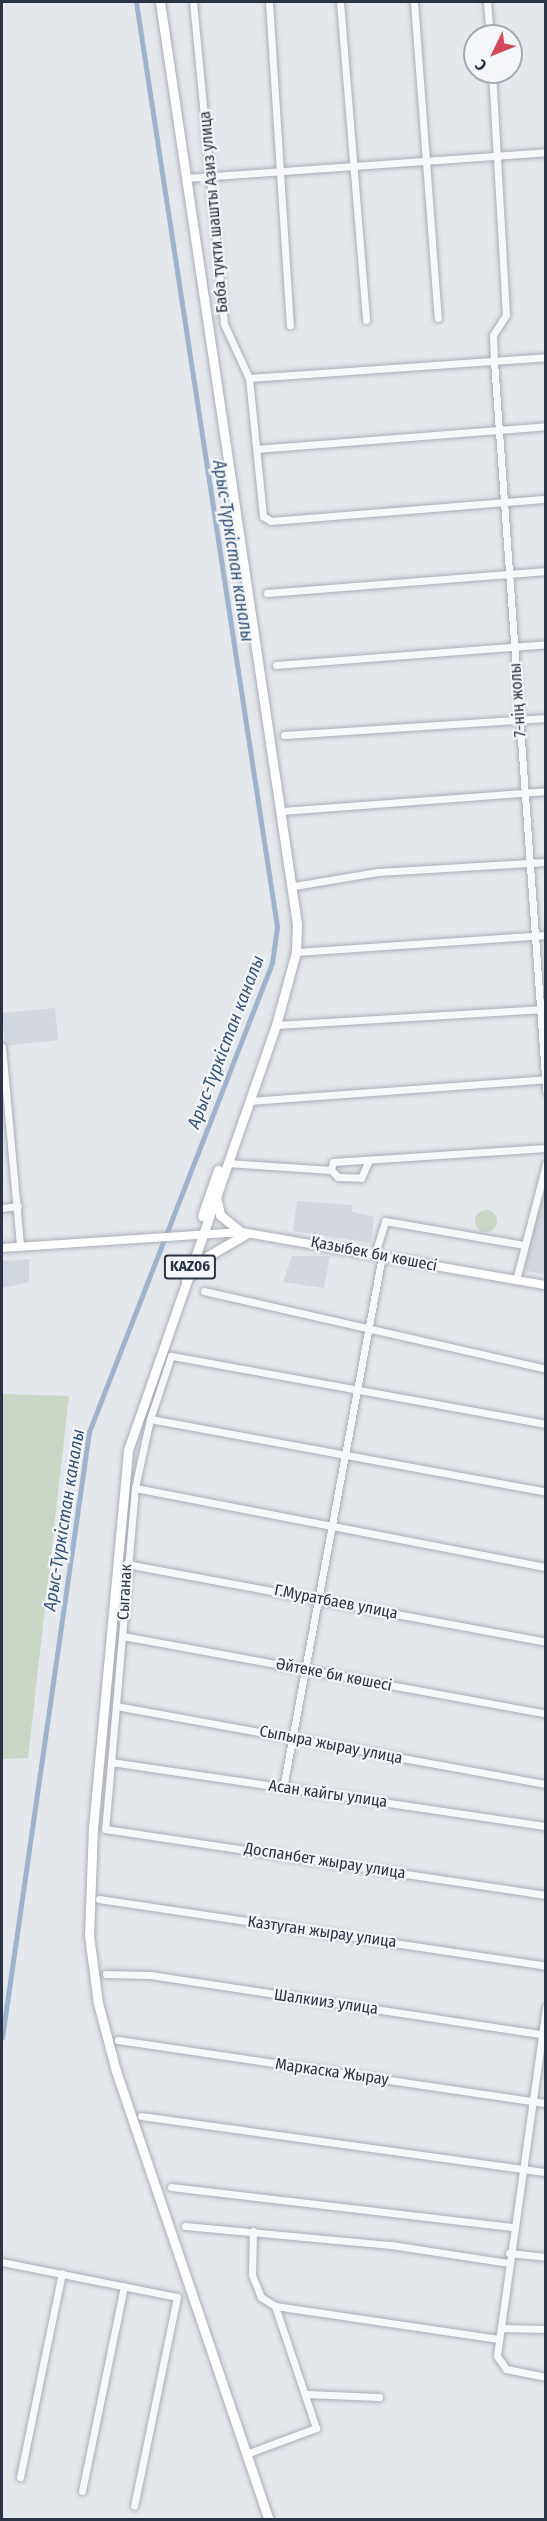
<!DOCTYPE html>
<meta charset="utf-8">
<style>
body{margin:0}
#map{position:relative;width:547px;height:2521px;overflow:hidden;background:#e4e7ec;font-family:"Fira Sans Condensed",sans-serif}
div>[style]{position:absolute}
.built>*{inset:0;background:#d2d6de}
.green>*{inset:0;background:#c9d6c5}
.round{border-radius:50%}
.canal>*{height:4.5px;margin:-2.25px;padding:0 2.25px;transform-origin:2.25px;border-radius:2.25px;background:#9fb4cc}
.roads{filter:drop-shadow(0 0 2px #a9aeb7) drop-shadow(0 0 2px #a9aeb7)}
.minor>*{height:7px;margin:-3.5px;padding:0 3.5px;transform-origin:3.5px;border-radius:3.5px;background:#f7f8fa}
.major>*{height:8px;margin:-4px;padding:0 4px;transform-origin:4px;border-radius:4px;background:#fff}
.highway>*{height:9px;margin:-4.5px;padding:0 4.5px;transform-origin:4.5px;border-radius:4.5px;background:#fff}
span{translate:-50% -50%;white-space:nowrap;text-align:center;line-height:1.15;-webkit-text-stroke:4.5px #f4f6f9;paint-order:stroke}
.shield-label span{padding:2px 4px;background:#f4f6f9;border:2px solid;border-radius:4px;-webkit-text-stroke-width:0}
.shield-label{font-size:15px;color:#2b3445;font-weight:700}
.street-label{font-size:16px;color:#2b3445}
.water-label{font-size:18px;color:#34527a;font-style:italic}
.frame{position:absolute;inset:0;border:3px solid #2b3445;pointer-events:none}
.north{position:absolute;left:463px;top:24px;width:60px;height:60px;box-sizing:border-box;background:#f4f6f9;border:2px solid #a4a8b1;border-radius:50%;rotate:227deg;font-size:16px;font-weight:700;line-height:24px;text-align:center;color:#2b3445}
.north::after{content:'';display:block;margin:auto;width:21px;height:27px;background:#d1495b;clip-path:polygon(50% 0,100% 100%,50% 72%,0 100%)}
</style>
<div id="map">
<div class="built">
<div style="clip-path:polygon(55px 1008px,58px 1040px,5px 1046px,2px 1013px)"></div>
<div style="clip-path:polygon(538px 1199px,545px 1200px,545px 1274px,525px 1271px)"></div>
<div style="clip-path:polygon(297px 1201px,352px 1205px,352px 1212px,374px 1217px,371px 1243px,293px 1231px)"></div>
<div style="clip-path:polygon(292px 1256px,330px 1256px,324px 1288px,283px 1282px)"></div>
<div style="clip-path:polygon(29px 1259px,29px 1282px,2px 1288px,2px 1261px)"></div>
</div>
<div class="green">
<div class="round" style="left:475px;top:1210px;width:22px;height:22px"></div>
<div style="clip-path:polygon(2px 1394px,69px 1396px,28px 1758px,2px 1759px)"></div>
</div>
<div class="canal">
<div style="left:2px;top:2038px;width:612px;rotate:-81.83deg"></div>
<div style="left:89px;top:1432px;width:503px;rotate:-68.68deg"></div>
<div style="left:272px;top:963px;width:36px;rotate:-82deg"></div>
<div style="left:277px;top:927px;width:936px;rotate:-98.67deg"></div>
</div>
<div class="roads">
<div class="minor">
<div style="left:193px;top:2px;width:323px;rotate:84.5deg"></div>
<div style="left:224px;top:324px;width:60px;rotate:65.2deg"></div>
<div style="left:249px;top:378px;width:139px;rotate:84.2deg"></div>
<div style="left:263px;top:516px;width:9px;rotate:32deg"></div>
<div style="left:271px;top:521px;width:276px;rotate:-4.6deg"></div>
<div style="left:269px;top:2px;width:324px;rotate:86.3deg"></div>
<div style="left:340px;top:2px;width:319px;rotate:85.3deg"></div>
<div style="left:414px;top:2px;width:317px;rotate:85.7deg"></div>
<div style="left:487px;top:2px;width:34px;rotate:85deg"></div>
<div style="left:492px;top:72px;width:243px;rotate:86.7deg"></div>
<div style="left:506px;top:315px;width:24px;rotate:123deg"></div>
<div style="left:493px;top:335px;width:26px;rotate:88deg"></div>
<div style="left:494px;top:361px;width:731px;rotate:85.92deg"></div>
<div style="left:186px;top:178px;width:361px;rotate:-4.1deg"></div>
<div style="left:249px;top:378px;width:298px;rotate:-4deg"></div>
<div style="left:256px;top:449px;width:291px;rotate:-4.5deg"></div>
<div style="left:267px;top:593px;width:280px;rotate:-4.5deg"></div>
<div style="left:276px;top:665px;width:271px;rotate:-4.4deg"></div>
<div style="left:284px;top:735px;width:263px;rotate:-3.7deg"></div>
<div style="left:282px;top:811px;width:265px;rotate:-4.3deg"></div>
<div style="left:294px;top:886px;width:85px;rotate:-9.5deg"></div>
<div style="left:378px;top:872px;width:168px;rotate:-3.4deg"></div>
<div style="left:296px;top:952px;width:251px;rotate:-3.9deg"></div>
<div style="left:276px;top:1025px;width:270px;rotate:-3.4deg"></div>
<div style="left:2px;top:1047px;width:200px;rotate:84.8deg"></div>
<div style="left:249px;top:1101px;width:298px;rotate:-4.2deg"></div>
<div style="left:227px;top:1163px;width:104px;rotate:3.9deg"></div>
<div style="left:331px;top:1170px;width:8px;rotate:-76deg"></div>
<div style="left:333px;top:1162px;width:213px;rotate:-3.8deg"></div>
<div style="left:331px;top:1170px;width:10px;rotate:45deg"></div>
<div style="left:338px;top:1177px;width:23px;rotate:2deg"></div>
<div style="left:361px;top:1178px;width:17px;rotate:-66deg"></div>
<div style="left:2px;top:1208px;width:16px;rotate:-7deg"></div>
<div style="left:375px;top:1254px;width:34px;rotate:-73deg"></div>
<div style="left:385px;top:1221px;width:141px;rotate:9.8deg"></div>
<div style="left:516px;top:1280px;width:120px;rotate:-75.5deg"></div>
<div style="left:204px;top:1291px;width:351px;rotate:12.8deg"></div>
<div style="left:150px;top:1419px;width:403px;rotate:10.4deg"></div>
<div style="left:546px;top:1424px;width:381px;rotate:-169.7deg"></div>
<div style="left:171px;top:1356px;width:66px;rotate:108.4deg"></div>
<div style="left:150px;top:1419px;width:71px;rotate:102.3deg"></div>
<div style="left:135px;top:1488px;width:342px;rotate:95deg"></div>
<div style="left:105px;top:1829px;width:446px;rotate:8.5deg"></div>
<div style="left:135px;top:1488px;width:419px;rotate:10.9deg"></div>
<div style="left:126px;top:1564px;width:427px;rotate:10.5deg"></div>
<div style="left:123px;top:1636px;width:430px;rotate:10.4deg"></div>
<div style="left:116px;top:1706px;width:437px;rotate:10.3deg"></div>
<div style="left:111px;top:1762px;width:440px;rotate:8.4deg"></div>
<div style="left:283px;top:1788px;width:541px;rotate:-79.46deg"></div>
<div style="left:99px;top:1899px;width:452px;rotate:8.5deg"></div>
<div style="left:106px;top:1974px;width:44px;rotate:1.3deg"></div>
<div style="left:150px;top:1975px;width:401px;rotate:8.6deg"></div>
<div style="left:546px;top:2007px;width:352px;rotate:98deg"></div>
<div style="left:497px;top:2356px;width:16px;rotate:55deg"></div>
<div style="left:506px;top:2369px;width:41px;rotate:11.3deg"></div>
<div style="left:118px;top:2040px;width:433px;rotate:8.4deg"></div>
<div style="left:141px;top:2116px;width:409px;rotate:7.9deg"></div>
<div style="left:171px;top:2187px;width:343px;rotate:6.7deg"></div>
<div style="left:185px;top:2226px;width:207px;rotate:5.3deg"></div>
<div style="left:391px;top:2245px;width:118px;rotate:8.7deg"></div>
<div style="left:253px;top:2231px;width:44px;rotate:91.3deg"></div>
<div style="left:252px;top:2275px;width:24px;rotate:68deg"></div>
<div style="left:261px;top:2297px;width:17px;rotate:33deg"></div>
<div style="left:509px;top:2253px;width:37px;rotate:6deg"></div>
<div style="left:2px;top:2262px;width:178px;rotate:11.3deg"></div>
<div style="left:177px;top:2297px;width:213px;rotate:101.6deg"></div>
<div style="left:501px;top:2328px;width:45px;rotate:1.3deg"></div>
<div style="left:306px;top:2394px;width:73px;rotate:2.4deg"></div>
<div style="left:246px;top:2454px;width:75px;rotate:-20.4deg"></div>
<div style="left:316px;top:2428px;width:129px;rotate:-108.6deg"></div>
<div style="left:275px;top:2306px;width:226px;rotate:8.4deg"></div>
<div style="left:20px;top:2477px;width:208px;rotate:-78.4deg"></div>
<div style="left:82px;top:2491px;width:209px;rotate:-78.4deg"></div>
</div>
<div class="major">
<div style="left:2px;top:1248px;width:240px;rotate:-3.8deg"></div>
<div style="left:241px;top:1232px;width:310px;rotate:9.9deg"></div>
</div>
<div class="highway">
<div style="left:160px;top:2px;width:932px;rotate:81.55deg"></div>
<div style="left:297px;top:924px;width:28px;rotate:92deg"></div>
<div style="left:296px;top:952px;width:76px;rotate:105.3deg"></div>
<div style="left:276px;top:1025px;width:451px;rotate:109.2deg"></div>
<div style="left:128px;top:1451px;width:378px;rotate:95.3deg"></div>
<div style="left:93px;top:1827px;width:108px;rotate:92.1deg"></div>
<div style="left:89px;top:1935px;width:69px;rotate:82.5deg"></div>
<div style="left:98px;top:2003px;width:70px;rotate:75.2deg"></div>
<div style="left:116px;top:2071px;width:474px;rotate:71.2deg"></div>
<div style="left:216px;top:1197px;width:18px;rotate:77deg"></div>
<div style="left:220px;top:1215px;width:27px;rotate:39deg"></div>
<div style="left:202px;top:1216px;width:49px;rotate:-70.8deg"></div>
<div style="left:186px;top:1280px;width:33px;rotate:-47deg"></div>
<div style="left:208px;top:1256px;width:44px;rotate:-30.1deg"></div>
</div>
</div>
<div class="shield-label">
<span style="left:190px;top:1267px">KАZ06</span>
</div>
<div class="street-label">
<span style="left:214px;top:212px;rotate:-95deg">Баба тукти шашты Азиз улица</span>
<span style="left:518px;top:700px;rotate:-94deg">7-нің жолы</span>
<span style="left:374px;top:1254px;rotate:11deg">Қазыбек би көшесі</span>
<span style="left:125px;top:1592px;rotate:-87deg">Сыганак</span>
<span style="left:336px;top:1602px;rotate:11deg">Г.Муратбаев улица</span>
<span style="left:334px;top:1675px;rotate:11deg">Әйтеке би көшесі</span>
<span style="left:331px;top:1745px;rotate:11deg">Сыпыра жырау улица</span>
<span style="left:328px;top:1794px;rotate:8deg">Асан кайгы улица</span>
<span style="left:325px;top:1861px;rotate:9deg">Доспанбет жырау улица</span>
<span style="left:322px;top:1932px;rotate:8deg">Казтуган жырау улица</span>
<span style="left:326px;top:2002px;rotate:8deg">Шалкииз улица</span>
<span style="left:332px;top:2072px;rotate:8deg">Маркаска Жырау</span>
</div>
<div class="water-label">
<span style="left:233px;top:551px;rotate:81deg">Арыс-Түркістан каналы</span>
<span style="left:226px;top:1042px;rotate:-69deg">Арыс-Түркістан каналы</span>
<span style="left:64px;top:1520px;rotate:-81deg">Арыс-Түркістан каналы</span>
</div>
<div class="frame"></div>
<div class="north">С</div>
</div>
